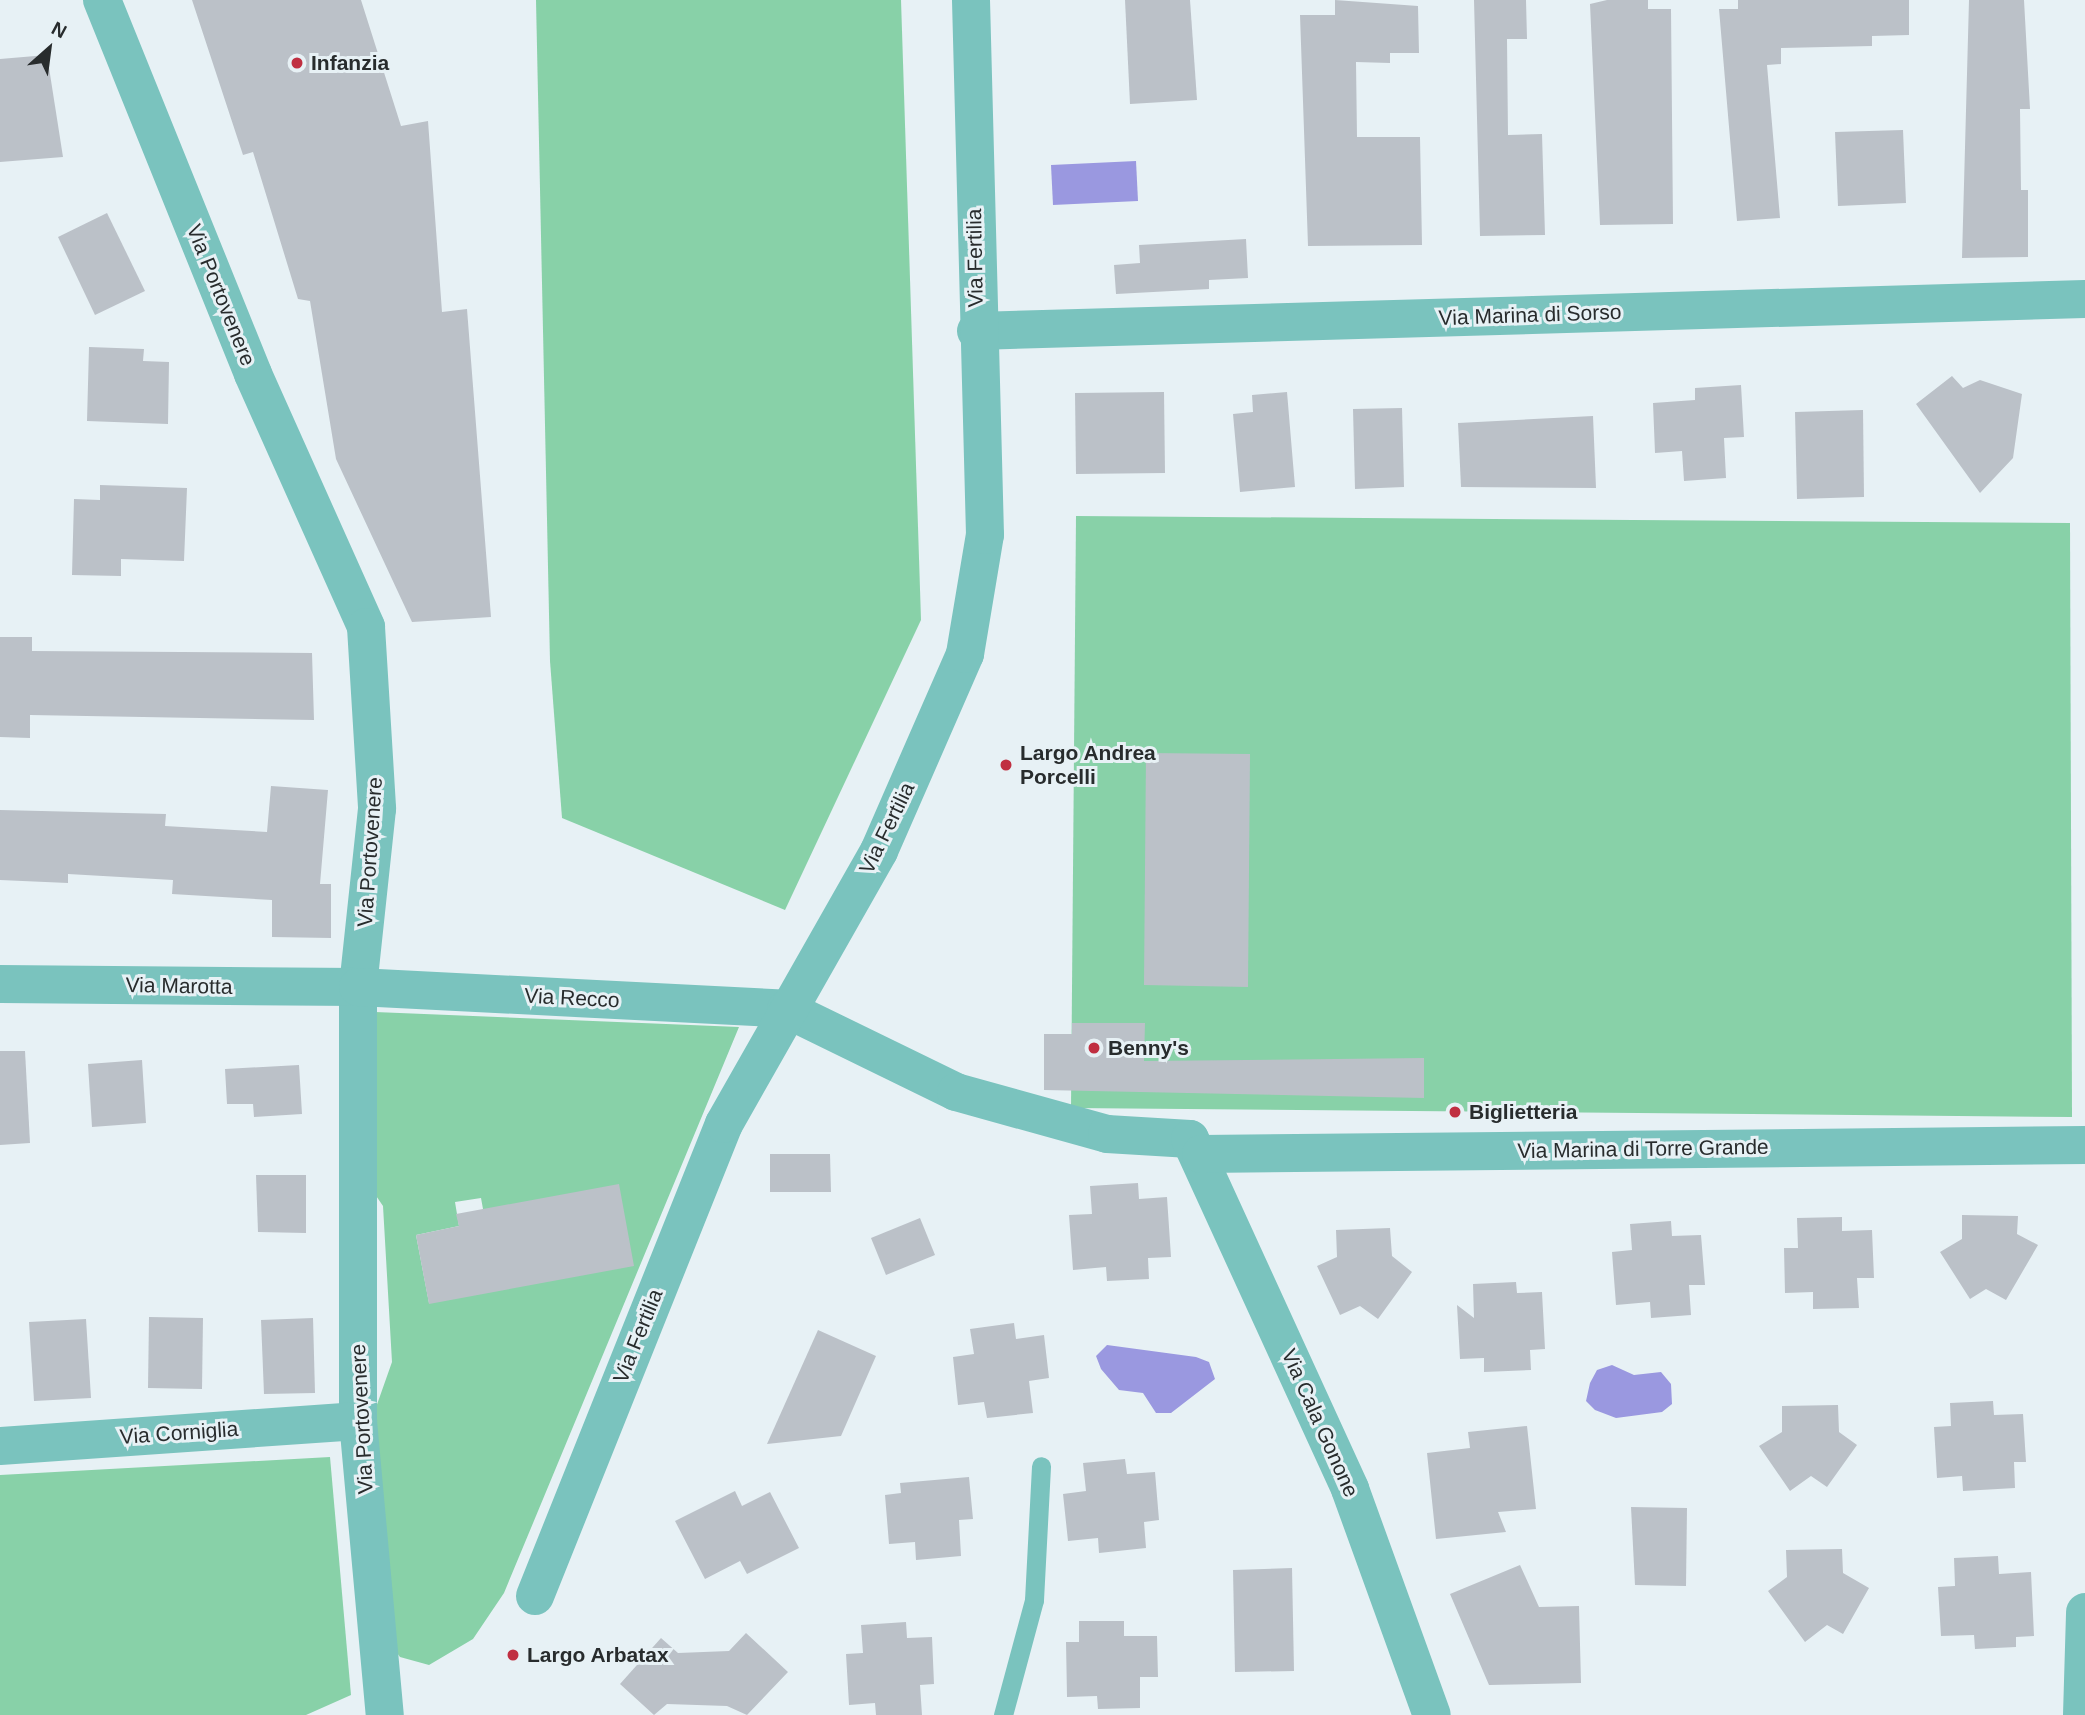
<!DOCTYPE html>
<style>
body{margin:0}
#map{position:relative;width:2085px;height:1715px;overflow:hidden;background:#e7f1f5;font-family:Helvetica,sans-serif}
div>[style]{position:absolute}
.green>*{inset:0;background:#88d1a8}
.water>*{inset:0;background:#9a98e0}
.building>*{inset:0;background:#bbc1c8}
.service>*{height:19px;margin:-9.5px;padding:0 9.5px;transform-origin:9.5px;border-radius:9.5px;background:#7ac3be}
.minor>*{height:38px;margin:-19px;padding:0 19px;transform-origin:19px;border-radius:19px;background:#7ac3be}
.dots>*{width:19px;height:19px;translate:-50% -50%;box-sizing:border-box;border:4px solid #e7f1f5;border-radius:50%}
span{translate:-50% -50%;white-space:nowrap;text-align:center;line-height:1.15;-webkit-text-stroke:6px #e7f1f5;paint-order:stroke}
.poi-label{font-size:21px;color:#282c2d;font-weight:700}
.left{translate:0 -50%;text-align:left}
.street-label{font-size:21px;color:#282c2d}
.north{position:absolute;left:14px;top:14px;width:70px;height:70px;-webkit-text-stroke:5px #e7f1f5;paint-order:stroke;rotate:28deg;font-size:19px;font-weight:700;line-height:28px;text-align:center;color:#282c2d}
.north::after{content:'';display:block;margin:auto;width:24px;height:32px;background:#282c2d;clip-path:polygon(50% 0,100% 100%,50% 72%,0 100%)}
</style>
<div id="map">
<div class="green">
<div style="clip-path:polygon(536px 0,901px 0,921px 620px,785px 910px,562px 818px,550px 661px)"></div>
<div style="clip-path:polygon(1076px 516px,2070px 523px,2072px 1117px,1071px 1108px)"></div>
<div style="clip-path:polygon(evenodd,375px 1012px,739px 1027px,504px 1593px,473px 1639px,429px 1665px,400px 1657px,388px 1641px,374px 1413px,392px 1362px,383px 1206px,368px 1184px,375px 1012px,481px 1198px,483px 1209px,429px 1303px,416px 1235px,459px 1226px,455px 1202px,481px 1198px)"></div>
<div style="clip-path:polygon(330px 1457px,351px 1695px,306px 1715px,0 1715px,0 1475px)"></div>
</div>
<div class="water">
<div style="clip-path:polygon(1136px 161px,1138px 201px,1053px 205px,1051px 165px)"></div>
<div style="clip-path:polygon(1107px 1345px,1196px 1357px,1209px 1362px,1215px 1379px,1171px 1413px,1156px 1413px,1143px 1393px,1119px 1390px,1101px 1369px,1096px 1356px)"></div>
<div style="clip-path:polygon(1612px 1365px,1634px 1375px,1661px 1372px,1671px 1384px,1672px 1404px,1662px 1412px,1616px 1418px,1595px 1410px,1586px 1401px,1590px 1383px,1597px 1370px)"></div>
</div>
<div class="building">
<div style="clip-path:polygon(192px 0,361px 0,401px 126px,428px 121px,442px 312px,467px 309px,491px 617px,412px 622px,336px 459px,310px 301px,298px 299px,253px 152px,243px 155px)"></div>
<div style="clip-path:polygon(1125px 0,1190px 0,1197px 100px,1130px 104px)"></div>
<div style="clip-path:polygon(1335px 0,1418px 6px,1419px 53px,1390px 53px,1390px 63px,1356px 62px,1357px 137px,1420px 137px,1422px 245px,1308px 246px,1300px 15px,1335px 15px)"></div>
<div style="clip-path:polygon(1474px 0,1526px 0,1527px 39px,1507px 39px,1508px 135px,1542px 134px,1545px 235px,1480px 236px)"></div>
<div style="clip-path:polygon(1607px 0,1648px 0,1648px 9px,1671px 9px,1673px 224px,1600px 225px,1590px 4px)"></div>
<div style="clip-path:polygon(1738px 0,1909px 0,1909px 35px,1872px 36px,1872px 46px,1781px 48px,1781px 64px,1767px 65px,1780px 218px,1737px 221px,1719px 9px,1738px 9px)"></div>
<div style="clip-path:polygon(1969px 0,2024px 0,2030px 109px,2020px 109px,2021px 190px,2028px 190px,2028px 257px,1962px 258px)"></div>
<div style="clip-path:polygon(47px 55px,63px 157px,0 162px,0 59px)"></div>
<div style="clip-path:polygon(1903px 130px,1906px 203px,1838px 206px,1835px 132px)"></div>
<div style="clip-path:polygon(107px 213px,145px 291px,95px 315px,58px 237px)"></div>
<div style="clip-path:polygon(1246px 239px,1248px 278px,1209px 280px,1209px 289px,1116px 294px,1114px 265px,1140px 263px,1139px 245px)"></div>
<div style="clip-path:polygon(89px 347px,144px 349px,143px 361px,169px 362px,168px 424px,87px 421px)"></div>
<div style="clip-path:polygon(1952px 376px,1963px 388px,1980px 380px,2022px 394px,2013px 458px,1980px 493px,1916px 404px)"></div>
<div style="clip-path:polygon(1741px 385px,1744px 437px,1724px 438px,1726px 478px,1684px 481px,1682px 451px,1655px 453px,1653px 403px,1695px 400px,1695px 388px)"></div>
<div style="clip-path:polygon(1164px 392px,1165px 473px,1076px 474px,1075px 393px)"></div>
<div style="clip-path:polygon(1287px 392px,1295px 487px,1240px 492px,1233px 414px,1253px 412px,1252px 395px)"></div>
<div style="clip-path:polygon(1402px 408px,1404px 487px,1355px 489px,1353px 409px)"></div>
<div style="clip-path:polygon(1863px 410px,1864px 497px,1797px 499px,1795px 412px)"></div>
<div style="clip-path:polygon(1593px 416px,1596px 488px,1461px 487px,1458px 423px)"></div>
<div style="clip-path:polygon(100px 485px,187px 488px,184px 561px,121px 559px,121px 576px,72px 575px,74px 499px,100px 500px)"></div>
<div style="clip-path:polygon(0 637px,32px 637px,32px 651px,312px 653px,314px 720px,30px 715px,30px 738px,0 737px)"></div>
<div style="clip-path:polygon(1146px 753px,1250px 754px,1248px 987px,1144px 985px)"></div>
<div style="clip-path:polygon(271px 786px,328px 790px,320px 884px,331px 884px,331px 938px,272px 937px,272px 900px,172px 894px,173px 880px,68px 874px,68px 883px,0 880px,0 810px,166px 814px,165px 826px,267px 832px)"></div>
<div style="clip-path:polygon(1072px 1023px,1145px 1023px,1144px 1061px,1424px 1058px,1424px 1098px,1044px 1090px,1044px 1034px,1072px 1034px)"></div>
<div style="clip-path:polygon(0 1051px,25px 1051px,30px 1143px,0 1145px)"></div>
<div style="clip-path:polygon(142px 1060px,146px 1123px,92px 1127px,88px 1064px)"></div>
<div style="clip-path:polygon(299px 1065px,302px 1114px,254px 1117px,253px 1104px,227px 1104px,225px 1069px)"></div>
<div style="clip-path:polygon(770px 1154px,830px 1154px,831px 1192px,770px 1192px)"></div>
<div style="clip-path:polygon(256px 1175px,306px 1175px,306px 1233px,258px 1232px)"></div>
<div style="clip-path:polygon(1138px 1183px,1139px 1199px,1167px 1197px,1171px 1257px,1148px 1258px,1149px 1279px,1107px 1281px,1106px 1267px,1073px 1270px,1069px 1215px,1092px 1214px,1090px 1186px)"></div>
<div style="clip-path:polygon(619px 1184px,634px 1266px,429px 1304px,416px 1235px,459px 1226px,456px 1214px)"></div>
<div style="clip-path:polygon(1962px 1215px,2018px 1216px,2017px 1234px,2038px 1245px,2006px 1300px,1986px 1289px,1970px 1299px,1940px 1252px,1962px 1239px)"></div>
<div style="clip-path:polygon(1842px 1217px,1842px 1231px,1872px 1230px,1874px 1278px,1857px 1278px,1859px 1308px,1813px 1309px,1813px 1292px,1785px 1293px,1784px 1248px,1798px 1248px,1797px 1218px)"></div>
<div style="clip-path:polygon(920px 1218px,935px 1255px,886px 1275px,871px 1238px)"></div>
<div style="clip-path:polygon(1671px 1221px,1672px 1236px,1701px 1235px,1705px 1285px,1689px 1285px,1691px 1315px,1651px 1318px,1650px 1302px,1616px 1305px,1612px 1252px,1632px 1250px,1630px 1224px)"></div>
<div style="clip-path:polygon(1390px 1228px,1392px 1256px,1412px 1272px,1378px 1319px,1360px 1306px,1340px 1315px,1317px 1266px,1337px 1257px,1336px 1230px)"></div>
<div style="clip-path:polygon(1516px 1282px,1517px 1293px,1542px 1292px,1545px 1349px,1530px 1350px,1531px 1370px,1484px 1372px,1484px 1358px,1460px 1359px,1457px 1305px,1474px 1318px,1473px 1284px)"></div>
<div style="clip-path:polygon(149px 1317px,203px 1318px,202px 1389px,148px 1388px)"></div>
<div style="clip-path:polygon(313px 1318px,315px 1393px,264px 1394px,261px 1320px)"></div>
<div style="clip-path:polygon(86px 1319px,91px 1398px,34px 1401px,29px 1322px)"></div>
<div style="clip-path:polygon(1014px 1323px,1016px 1339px,1044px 1335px,1049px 1378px,1029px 1381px,1033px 1413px,987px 1418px,984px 1402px,958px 1405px,953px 1357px,974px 1354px,970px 1329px)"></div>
<div style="clip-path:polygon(818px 1330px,876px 1356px,841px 1436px,767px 1444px)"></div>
<div style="clip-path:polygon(1993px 1401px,1994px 1415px,2023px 1414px,2026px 1462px,2014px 1462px,2015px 1488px,1963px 1491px,1962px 1476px,1937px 1478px,1934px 1427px,1951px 1426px,1950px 1403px)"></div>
<div style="clip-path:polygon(1838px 1405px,1839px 1432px,1857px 1445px,1827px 1487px,1811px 1476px,1790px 1491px,1759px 1446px,1782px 1432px,1782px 1406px)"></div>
<div style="clip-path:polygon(1527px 1426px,1536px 1509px,1498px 1512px,1506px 1532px,1436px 1539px,1427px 1453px,1470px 1448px,1468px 1432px)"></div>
<div style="clip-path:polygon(1125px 1459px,1127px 1474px,1155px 1472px,1159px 1520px,1144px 1522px,1146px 1548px,1099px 1553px,1098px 1538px,1068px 1541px,1063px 1494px,1086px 1491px,1083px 1463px)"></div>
<div style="clip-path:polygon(969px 1477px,973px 1519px,959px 1520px,961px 1556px,916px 1560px,915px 1542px,889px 1544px,885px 1495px,901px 1493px,900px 1483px)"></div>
<div style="clip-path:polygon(735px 1491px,742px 1506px,770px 1492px,799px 1548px,747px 1574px,740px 1561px,705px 1579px,675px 1521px)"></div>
<div style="clip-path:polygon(1631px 1507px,1687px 1508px,1686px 1586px,1635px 1585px)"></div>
<div style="clip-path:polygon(1842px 1549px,1843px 1573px,1869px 1588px,1843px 1634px,1827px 1625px,1805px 1642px,1768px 1591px,1787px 1577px,1786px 1550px)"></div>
<div style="clip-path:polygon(1998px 1556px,1999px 1574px,2031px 1572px,2034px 1636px,2016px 1637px,2016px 1647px,1975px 1649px,1974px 1635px,1941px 1636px,1938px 1587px,1955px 1586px,1954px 1558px)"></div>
<div style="clip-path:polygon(1520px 1565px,1539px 1607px,1579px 1606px,1581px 1683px,1489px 1685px,1450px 1594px)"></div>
<div style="clip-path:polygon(1292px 1568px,1294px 1671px,1235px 1672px,1233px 1570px)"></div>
<div style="clip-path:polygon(1079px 1621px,1124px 1621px,1124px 1636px,1157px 1636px,1158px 1677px,1140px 1677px,1140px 1708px,1098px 1709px,1097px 1696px,1067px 1697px,1066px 1642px,1079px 1642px)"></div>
<div style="clip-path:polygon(906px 1622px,907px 1638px,932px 1637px,934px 1684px,920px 1685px,922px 1715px,876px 1715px,875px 1703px,849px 1705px,846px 1654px,863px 1653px,861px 1625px)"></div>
<div style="clip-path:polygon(746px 1633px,788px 1672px,747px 1715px,727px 1706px,667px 1704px,654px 1715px,620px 1684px,661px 1638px,678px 1653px,729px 1651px)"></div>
</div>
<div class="service">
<div style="left:1003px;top:1715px;width:119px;rotate:-74.9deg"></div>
<div style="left:1034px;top:1600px;width:134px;rotate:-87deg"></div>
</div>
<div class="minor">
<div style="left:102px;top:0;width:403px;rotate:68deg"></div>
<div style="left:253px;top:374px;width:277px;rotate:65.9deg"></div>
<div style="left:366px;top:627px;width:182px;rotate:86.5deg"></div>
<div style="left:377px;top:809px;width:179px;rotate:96.1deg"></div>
<div style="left:358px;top:987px;width:434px;rotate:90deg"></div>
<div style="left:358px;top:1421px;width:295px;rotate:84.8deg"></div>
<div style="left:976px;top:331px;width:1109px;rotate:-1.65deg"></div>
<div style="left:0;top:984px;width:358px;rotate:0.5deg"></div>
<div style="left:358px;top:987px;width:429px;rotate:2.9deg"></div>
<div style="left:786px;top:1009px;width:189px;rotate:26deg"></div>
<div style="left:956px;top:1092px;width:157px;rotate:15.5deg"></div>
<div style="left:1107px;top:1134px;width:83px;rotate:3.4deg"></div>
<div style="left:1190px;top:1139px;width:385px;rotate:65.4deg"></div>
<div style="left:1350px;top:1489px;width:240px;rotate:70.1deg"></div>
<div style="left:1201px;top:1154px;width:884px;rotate:-0.58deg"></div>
<div style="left:0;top:1446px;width:359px;rotate:-4deg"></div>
<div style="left:535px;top:1596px;width:508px;rotate:-68.18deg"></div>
<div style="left:724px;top:1124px;width:314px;rotate:-60.4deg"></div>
<div style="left:879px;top:851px;width:215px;rotate:-66.4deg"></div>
<div style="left:965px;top:654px;width:121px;rotate:-80.5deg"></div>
<div style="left:985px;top:535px;width:535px;rotate:-91.5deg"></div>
<div style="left:2082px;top:1715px;width:103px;rotate:-88.3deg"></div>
</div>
<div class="dots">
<div style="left:297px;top:63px;background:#c02f41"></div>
<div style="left:1006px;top:765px;background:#c02f41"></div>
<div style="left:1094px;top:1048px;background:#c02f41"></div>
<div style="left:1455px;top:1112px;background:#c02f41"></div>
<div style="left:513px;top:1655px;background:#c02f41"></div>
</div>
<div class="poi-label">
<span class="left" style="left:311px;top:63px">Infanzia</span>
<span class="left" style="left:1020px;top:765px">Largo Andrea<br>Porcelli</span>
<span class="left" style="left:1108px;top:1048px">Benny's</span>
<span class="left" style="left:1469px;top:1112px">Biglietteria</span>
<span class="left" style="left:527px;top:1655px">Largo Arbatax</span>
</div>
<div class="street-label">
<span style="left:975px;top:258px;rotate:-91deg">Via Fertilia</span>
<span style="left:221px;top:295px;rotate:68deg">Via Portovenere</span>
<span style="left:1530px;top:315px;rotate:-2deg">Via Marina di Sorso</span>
<span style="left:887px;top:828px;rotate:-64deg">Via Fertilia</span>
<span style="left:370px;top:852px;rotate:-86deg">Via Portovenere</span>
<span style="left:179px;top:986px;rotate:1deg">Via Marotta</span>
<span style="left:572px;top:998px;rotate:3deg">Via Recco</span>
<span style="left:1643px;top:1149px;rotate:-1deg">Via Marina di Torre Grande</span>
<span style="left:638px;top:1336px;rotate:-68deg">Via Fertilia</span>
<span style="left:362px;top:1419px;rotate:-93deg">Via Portovenere</span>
<span style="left:1320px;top:1423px;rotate:66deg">Via Cala Gonone</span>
<span style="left:179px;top:1433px;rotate:-4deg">Via Corniglia</span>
</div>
<div class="north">N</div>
</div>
